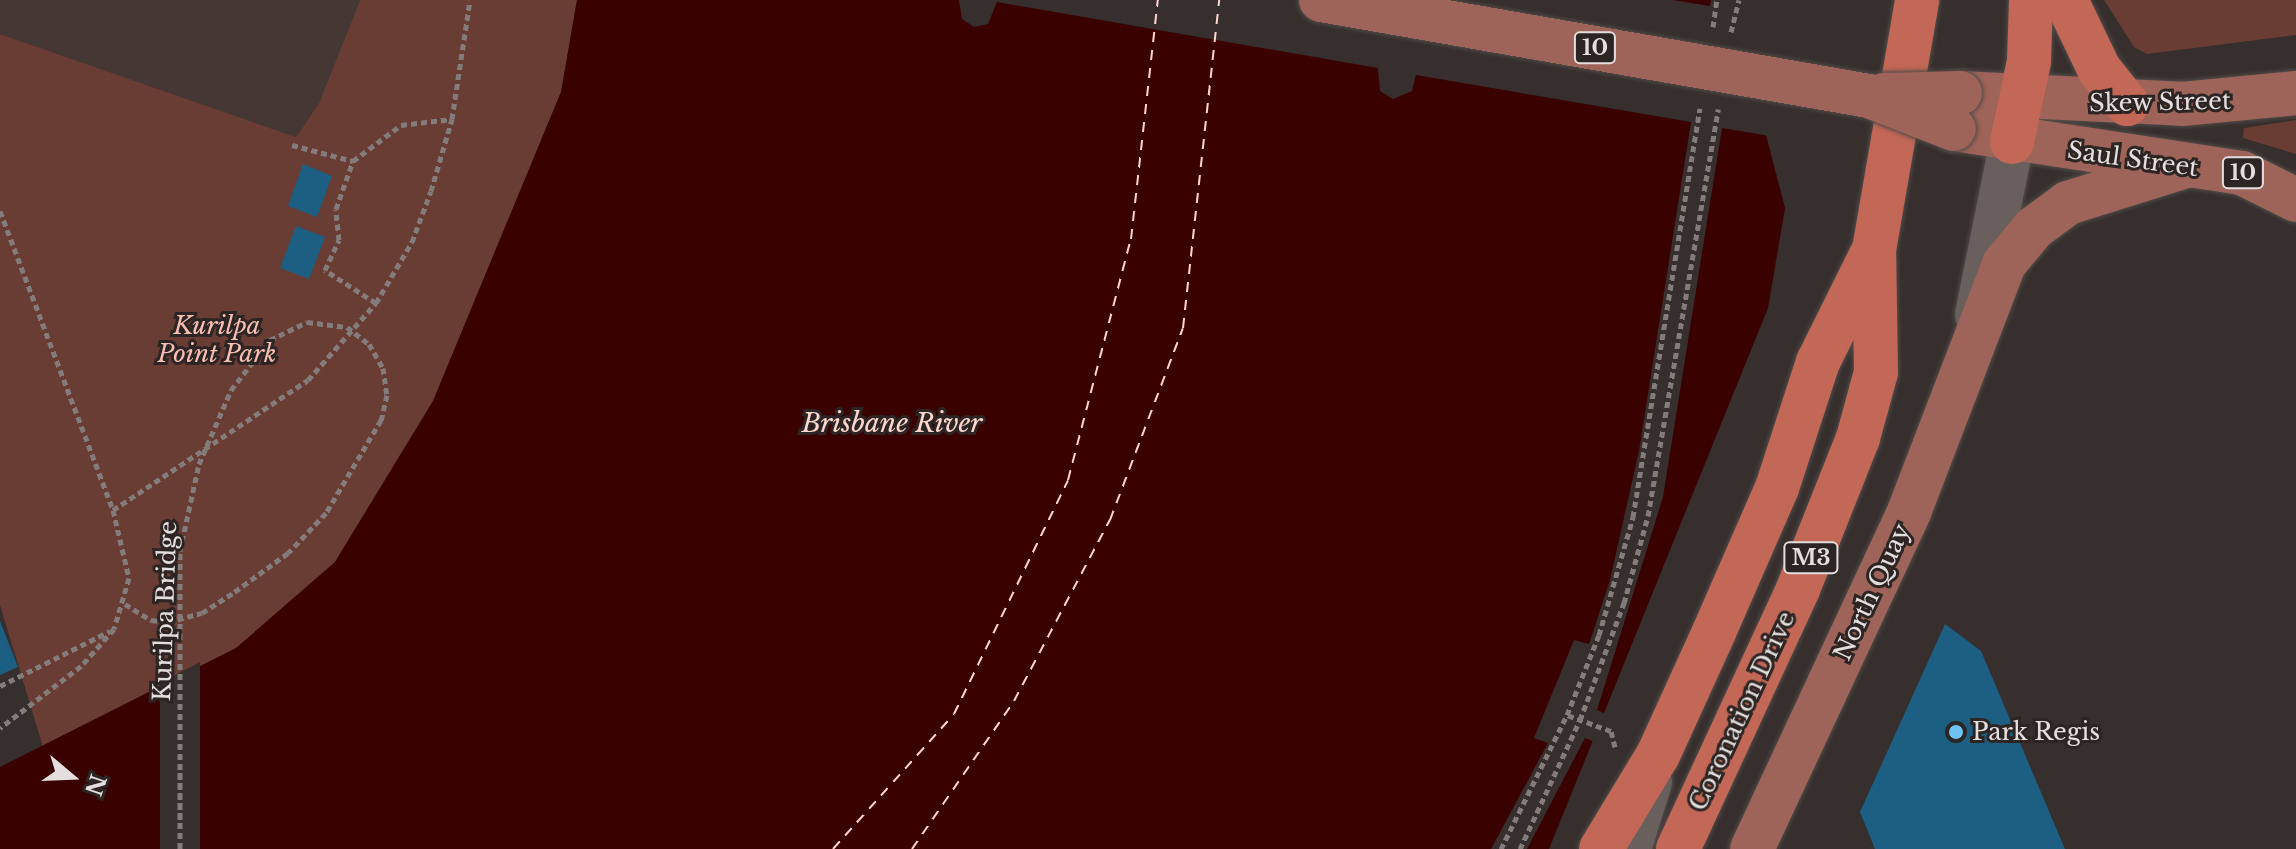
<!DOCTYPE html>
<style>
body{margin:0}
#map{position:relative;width:2296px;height:849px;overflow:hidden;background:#362f2d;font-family:"Libre Baskerville",serif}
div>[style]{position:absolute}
.built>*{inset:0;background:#453734}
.green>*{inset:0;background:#693c34}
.water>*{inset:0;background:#390200}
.pier>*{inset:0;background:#362f2d}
.ferry>*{height:2px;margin-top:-1px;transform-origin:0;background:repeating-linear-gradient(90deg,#ffd7ce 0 10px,transparent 0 18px)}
.building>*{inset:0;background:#1c5f83}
.path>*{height:5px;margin-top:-2.5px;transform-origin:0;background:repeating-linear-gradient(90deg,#837c7b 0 6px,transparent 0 10px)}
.roads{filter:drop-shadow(0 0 2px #514b49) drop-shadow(0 0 2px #514b49)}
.minor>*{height:44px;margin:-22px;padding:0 22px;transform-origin:22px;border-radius:22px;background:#69605e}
.major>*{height:44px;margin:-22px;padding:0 22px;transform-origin:22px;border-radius:22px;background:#9f6459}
.highway>*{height:44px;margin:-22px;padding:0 22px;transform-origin:22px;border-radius:22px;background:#c36756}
.path-bridge>*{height:5px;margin-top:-2.5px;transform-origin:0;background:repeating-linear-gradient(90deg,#837c7b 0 6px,transparent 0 10px)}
.bridges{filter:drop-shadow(0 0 2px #514b49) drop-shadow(0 0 2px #514b49)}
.major-bridge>*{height:44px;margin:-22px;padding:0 22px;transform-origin:22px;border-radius:22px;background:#9f6459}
.dots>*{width:22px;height:22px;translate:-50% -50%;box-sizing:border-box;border:4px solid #2c2523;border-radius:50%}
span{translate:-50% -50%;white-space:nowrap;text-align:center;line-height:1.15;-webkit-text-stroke:6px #2c2523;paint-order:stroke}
.shield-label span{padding:2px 6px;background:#2c2523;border:2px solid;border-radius:6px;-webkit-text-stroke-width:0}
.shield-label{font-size:22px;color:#e4dfde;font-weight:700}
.street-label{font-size:24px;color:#e4dfde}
.park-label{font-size:24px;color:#f9beb2;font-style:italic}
.poi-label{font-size:24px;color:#e4dfde}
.left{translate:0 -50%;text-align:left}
.water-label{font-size:26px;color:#ffd7ce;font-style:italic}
.north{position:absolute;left:32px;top:737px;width:80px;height:80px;-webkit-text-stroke:6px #2c2523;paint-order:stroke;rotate:109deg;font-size:22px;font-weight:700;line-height:32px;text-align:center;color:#e4dfde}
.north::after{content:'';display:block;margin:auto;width:28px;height:36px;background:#e4dfde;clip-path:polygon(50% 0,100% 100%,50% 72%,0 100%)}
</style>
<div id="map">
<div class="built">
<div style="clip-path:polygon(0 0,360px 0,319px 103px,296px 137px,0 34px)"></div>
</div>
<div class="green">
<div style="clip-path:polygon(360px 0,577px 0,561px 92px,433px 401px,335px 562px,290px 607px,236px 648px,43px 747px,0 605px,0 34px,296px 137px,319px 103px)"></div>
<div style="clip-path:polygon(2104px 0,2296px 0,2296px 35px,2147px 54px,2134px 47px)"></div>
<div style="clip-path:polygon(2296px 120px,2296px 154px,2243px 138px,2244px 128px)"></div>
</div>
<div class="water">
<div style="clip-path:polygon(577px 0,1731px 0,1785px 208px,1768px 308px,1549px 849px,0 849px,0 767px,236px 648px,335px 562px,433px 401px,561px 92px)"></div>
</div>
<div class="pier">
<div style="clip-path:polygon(959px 0,1673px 0,1710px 6px,1711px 0,1735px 0,1770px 136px,1722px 128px,1663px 497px,1597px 710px,1610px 716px,1597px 743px,1585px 738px,1527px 849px,1491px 849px,1548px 743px,1534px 738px,1574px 640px,1589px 644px,1610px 580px,1639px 451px,1691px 122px,1416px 75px,1412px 91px,1393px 99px,1380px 91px,1378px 68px,997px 2px,988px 24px,974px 27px,962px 19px)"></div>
<div style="clip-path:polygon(200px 662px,200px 849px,160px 849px,160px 683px)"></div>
</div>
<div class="ferry">
<div style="left:833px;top:849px;width:181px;rotate:-48.1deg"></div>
<div style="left:954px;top:714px;width:260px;rotate:-64deg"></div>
<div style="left:1068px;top:480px;width:249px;rotate:-75.4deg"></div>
<div style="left:1131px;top:239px;width:241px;rotate:-83.6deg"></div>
<div style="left:912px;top:849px;width:180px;rotate:-55.4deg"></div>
<div style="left:1014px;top:701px;width:205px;rotate:-62.1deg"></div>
<div style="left:1110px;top:520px;width:205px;rotate:-69.2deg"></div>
<div style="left:1183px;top:328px;width:330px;rotate:-83.7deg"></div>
</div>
<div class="building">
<div style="clip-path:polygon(303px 164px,332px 176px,317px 217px,288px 206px)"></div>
<div style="clip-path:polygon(296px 226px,325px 237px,309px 279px,280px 268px)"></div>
<div style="clip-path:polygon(0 621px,18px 667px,0 675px)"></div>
<div style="clip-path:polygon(1945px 624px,1981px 651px,2065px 849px,1875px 849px,1860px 812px)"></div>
</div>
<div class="path">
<div style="left:1713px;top:27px;width:27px;rotate:-82deg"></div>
<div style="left:1731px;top:32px;width:33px;rotate:-76deg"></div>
<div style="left:292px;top:145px;width:63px;rotate:14.7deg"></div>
<div style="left:0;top:211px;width:320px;rotate:69.3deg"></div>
<div style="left:113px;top:510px;width:70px;rotate:76.8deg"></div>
<div style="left:129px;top:578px;width:53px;rotate:106.4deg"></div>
<div style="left:114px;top:629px;width:50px;rotate:131.7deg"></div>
<div style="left:81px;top:666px;width:102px;rotate:142.6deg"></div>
<div style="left:376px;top:303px;width:61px;rotate:-147.1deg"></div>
<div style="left:325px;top:270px;width:33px;rotate:-65deg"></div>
<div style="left:339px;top:240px;width:31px;rotate:-96deg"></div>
<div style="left:336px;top:209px;width:51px;rotate:-70.5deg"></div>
<div style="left:353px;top:161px;width:60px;rotate:-36.9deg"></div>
<div style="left:401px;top:125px;width:51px;rotate:-6.7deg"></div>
<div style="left:113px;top:510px;width:234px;rotate:-33.7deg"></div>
<div style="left:308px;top:380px;width:103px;rotate:-48.6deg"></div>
<div style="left:376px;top:303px;width:71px;rotate:-59.5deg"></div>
<div style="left:412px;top:242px;width:54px;rotate:-69.6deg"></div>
<div style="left:431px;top:191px;width:75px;rotate:-73.7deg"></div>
<div style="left:452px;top:119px;width:120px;rotate:-81.4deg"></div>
<div style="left:125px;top:604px;width:31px;rotate:32deg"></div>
<div style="left:151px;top:620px;width:17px;rotate:7deg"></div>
<div style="left:168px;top:622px;width:35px;rotate:-15deg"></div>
<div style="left:202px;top:613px;width:37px;rotate:-33deg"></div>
<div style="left:0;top:686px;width:123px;rotate:-26.6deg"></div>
<div style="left:1615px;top:747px;width:16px;rotate:-104deg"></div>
<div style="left:1611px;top:731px;width:47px;rotate:-160deg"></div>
<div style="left:1567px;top:715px;width:86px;rotate:-68.2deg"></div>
<div style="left:1599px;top:635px;width:123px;rotate:-73.9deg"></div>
<div style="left:1633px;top:517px;width:414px;rotate:-80.7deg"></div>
<div style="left:1501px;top:849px;width:149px;rotate:-63.8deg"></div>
<div style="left:1520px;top:849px;width:142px;rotate:-65.1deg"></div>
<div style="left:1580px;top:720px;width:125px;rotate:-69.4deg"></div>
<div style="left:1624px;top:603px;width:90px;rotate:-74.6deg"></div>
<div style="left:1648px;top:516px;width:413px;rotate:-80.2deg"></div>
</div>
<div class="roads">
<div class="minor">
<div style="left:1977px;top:315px;width:177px;rotate:-78.6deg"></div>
<div style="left:1629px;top:849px;width:70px;rotate:-72.6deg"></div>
</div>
<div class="major">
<div style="left:1960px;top:93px;width:222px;rotate:2.8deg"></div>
<div style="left:2182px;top:104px;width:115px;rotate:-5.5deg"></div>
<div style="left:1954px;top:129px;width:291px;rotate:8.7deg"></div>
<div style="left:2242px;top:173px;width:60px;rotate:26.6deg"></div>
<div style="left:1752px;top:849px;width:372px;rotate:-65deg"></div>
<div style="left:1909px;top:512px;width:266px;rotate:-69deg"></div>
<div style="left:2004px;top:264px;width:47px;rotate:-50.2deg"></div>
<div style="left:2034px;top:228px;width:42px;rotate:-36.3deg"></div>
<div style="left:2068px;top:203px;width:121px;rotate:-17.4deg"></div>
</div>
<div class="highway">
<div style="left:2066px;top:0;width:76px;rotate:64.4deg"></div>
<div style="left:2099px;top:69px;width:45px;rotate:51.3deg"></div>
<div style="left:2012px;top:142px;width:83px;rotate:-78.1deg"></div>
<div style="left:2029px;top:61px;width:61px;rotate:-88.1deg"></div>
<div style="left:1601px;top:849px;width:110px;rotate:-58.8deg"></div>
<div style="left:1658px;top:755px;width:135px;rotate:-65.5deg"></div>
<div style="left:1714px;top:632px;width:157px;rotate:-66.4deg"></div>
<div style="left:1777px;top:488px;width:133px;rotate:-72deg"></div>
<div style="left:1818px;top:362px;width:119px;rotate:-63.6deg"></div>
<div style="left:1678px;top:849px;width:286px;rotate:-65.2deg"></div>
<div style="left:1798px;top:589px;width:162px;rotate:-68.3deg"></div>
<div style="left:1858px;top:438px;width:68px;rotate:-74.7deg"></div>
<div style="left:1876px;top:372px;width:122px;rotate:-90.9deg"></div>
<div style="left:1874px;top:250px;width:254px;rotate:-80.2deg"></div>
</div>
</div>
<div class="path-bridge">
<div style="left:180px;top:849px;width:298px;rotate:-90deg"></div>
<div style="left:180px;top:551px;width:89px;rotate:-77.7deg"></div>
<div style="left:199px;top:464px;width:81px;rotate:-66.6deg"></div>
<div style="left:231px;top:390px;width:63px;rotate:-52deg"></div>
<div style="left:270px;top:340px;width:41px;rotate:-25.9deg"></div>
<div style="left:307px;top:322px;width:40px;rotate:7.1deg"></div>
<div style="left:347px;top:327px;width:28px;rotate:38deg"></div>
<div style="left:369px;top:344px;width:28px;rotate:60deg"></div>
<div style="left:383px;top:368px;width:27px;rotate:82deg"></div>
<div style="left:387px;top:395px;width:26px;rotate:103deg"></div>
<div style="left:381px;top:420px;width:108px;rotate:120.6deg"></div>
<div style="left:326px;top:513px;width:55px;rotate:133.5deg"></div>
<div style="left:288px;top:553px;width:68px;rotate:144deg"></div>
</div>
<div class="bridges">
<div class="major-bridge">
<div style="left:1321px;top:0;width:556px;rotate:9.94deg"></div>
<div style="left:1869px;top:96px;width:91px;rotate:21.2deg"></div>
<div style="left:1884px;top:95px;width:76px;rotate:-1.5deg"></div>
</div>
</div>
<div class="dots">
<div style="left:1956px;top:732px;background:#6fc2f4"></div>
</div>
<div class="shield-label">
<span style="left:1595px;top:48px">10</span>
<span style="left:2243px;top:173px">10</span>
<span style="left:1811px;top:558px">M3</span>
</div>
<div class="street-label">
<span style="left:2160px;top:102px;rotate:-1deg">Skew Street</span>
<span style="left:2133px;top:159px;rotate:8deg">Saul Street</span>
<span style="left:1872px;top:592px;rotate:-65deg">North Quay</span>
<span style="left:165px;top:611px;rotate:-88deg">Kurilpa Bridge</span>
<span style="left:1742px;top:711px;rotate:-65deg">Coronation Drive</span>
</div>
<div class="park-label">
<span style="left:217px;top:340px">Kurilpa<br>Point Park</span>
</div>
<div class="poi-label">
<span class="left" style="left:1972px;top:732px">Park Regis</span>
</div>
<div class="water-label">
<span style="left:892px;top:424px">Brisbane River</span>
</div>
<div class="north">N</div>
</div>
